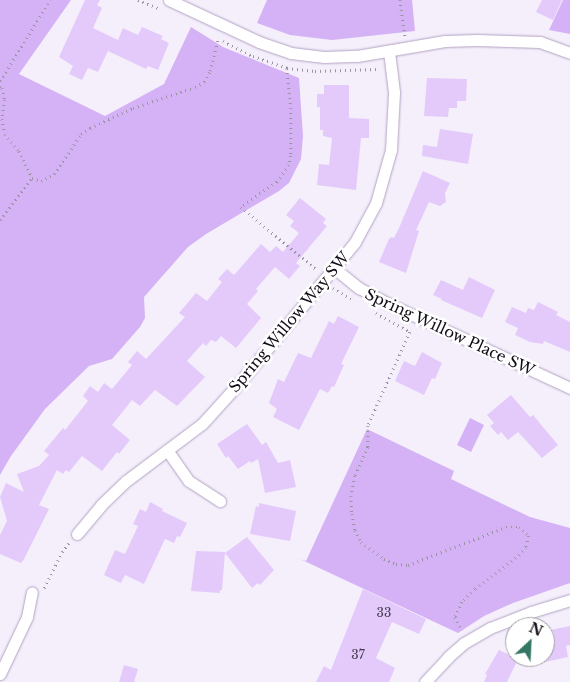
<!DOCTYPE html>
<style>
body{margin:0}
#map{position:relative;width:570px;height:682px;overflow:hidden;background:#f5effc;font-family:"Libre Baskerville",serif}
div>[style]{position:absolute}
.green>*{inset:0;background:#d5b2f5}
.building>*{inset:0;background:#e3cafb}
.path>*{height:2.5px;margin-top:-1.25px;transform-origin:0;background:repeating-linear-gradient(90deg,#9a94a1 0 1px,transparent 0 5px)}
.roads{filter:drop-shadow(0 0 1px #b2a2c2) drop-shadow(0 0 1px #b2a2c2)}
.minor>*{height:11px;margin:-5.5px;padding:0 5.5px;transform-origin:5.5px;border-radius:5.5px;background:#fff}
span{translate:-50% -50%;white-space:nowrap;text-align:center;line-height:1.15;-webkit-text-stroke:5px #fff;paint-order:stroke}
.number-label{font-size:12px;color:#463c51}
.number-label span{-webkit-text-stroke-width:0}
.street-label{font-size:15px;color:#120c18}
.north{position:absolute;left:505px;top:617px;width:50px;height:50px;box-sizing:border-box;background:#fff;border:1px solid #a09ea3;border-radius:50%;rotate:25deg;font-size:14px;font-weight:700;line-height:20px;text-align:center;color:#120c18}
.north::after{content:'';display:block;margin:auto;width:18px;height:22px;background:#367665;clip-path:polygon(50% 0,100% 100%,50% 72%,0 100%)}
</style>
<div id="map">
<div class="green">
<div style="clip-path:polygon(0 0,71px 0,19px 74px,105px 116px,164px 84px,191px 27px,223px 47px,299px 78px,303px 136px,301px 159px,289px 183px,279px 191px,206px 234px,188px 247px,144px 297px,145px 318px,140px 327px,112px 359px,89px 366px,45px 409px,11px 456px,0 475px)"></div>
<div style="clip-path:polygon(267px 0,412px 0,415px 31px,332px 40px,290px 35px,257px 23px)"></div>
<div style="clip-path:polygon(563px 0,570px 0,570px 34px,549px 30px)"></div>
<div style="clip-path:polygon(470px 418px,484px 425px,471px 452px,457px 445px)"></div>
<div style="clip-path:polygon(367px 429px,454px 471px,451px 479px,530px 517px,570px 528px,570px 583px,513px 603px,484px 616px,458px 633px,300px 559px,306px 561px)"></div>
</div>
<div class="building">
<div style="clip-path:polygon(85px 0,100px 0,97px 5px,102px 8px,93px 28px,118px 40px,123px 28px,138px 35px,142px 27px,163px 36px,161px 39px,169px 43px,158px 70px,148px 66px,146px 69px,108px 51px,98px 72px,88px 68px,82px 80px,69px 74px,73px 66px,59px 57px)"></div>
<div style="clip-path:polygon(542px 0,562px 0,553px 20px,536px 12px)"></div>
<div style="clip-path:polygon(427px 78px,467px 79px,466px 101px,457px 101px,457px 108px,449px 108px,448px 117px,424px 116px)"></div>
<div style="clip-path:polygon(324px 85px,349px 85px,349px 118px,369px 119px,369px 138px,361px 138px,356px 190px,317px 185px,319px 164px,329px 165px,332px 138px,323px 136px,323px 130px,320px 130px,320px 107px,317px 107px,317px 94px,324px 94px)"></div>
<div style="clip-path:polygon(440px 129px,473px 134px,468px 164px,422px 156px,423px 145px,437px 147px)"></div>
<div style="clip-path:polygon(423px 171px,450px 183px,445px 193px,446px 202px,440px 206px,429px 202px,416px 230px,419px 231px,406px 273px,379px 262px,389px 239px,391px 237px,394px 238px,399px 228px)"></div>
<div style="clip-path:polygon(300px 198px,326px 219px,323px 223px,327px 226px,296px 263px,300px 266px,289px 279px,275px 267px,256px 289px,258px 291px,247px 304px,261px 318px,236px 348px,221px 336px,216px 342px,211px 340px,206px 346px,203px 343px,187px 361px,205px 377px,177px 406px,155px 390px,140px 406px,132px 400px,112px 425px,130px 440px,119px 454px,117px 452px,102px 471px,82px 456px,69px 472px,66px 470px,63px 474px,57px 470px,39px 505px,49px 509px,24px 559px,21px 563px,0 554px,0 535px,7px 521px,0 497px,6px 483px,24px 492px,17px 474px,39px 466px,49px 455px,44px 451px,63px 428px,65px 430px,88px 401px,83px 396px,90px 386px,98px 392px,104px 383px,112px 389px,132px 365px,128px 362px,137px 351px,146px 359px,185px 317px,179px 313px,196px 293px,207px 301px,222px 282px,218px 279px,227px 269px,234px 275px,261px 244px,270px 252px,276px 246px,283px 252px,299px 233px,290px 226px,294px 221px,286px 215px)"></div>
<div style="clip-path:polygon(469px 277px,495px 290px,482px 318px,441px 300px,442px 299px,433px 295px,441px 280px,463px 290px)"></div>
<div style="clip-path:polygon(538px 302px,558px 312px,556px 315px,570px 322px,570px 352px,544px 341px,543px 344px,530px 342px,515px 335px,518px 328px,505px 322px,512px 307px,526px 313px,528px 308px,534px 310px)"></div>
<div style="clip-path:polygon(338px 316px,359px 327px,341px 364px,344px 365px,334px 387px,332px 386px,328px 393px,320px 389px,299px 430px,273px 417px,277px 409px,269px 403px,278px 379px,284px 382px,298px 353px,311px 358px,329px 321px,334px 324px)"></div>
<div style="clip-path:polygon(422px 352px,442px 363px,435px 379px,432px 378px,424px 395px,395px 381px,404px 361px,415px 366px)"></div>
<div style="clip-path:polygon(511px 395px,530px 417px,533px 415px,558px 445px,542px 458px,518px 432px,508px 440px,501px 432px,498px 435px,490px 426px,494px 423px,487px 415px)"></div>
<div style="clip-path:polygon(247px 424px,262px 445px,266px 442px,278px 463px,290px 460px,296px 487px,265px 493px,258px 459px,251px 463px,250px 461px,238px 469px,228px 456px,226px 458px,217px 444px)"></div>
<div style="clip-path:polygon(150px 502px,163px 509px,162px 511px,187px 523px,180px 537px,177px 536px,174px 543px,165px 539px,144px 584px,125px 575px,121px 583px,104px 575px,115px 550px,125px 554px,138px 526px,133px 524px,140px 509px,146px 512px)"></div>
<div style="clip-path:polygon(259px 503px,296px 511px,290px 541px,250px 534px,256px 506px,259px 507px)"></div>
<div style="clip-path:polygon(247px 537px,274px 570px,260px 585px,258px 583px,252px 588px,225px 553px)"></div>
<div style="clip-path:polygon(196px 551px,225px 552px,222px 590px,220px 590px,220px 593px,191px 591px)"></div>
<div style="clip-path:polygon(363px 589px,426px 619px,419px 634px,392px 622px,376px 658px,395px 668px,389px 682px,316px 682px,324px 666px,331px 670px)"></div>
<div style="clip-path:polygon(570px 626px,570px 645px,566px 646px,568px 657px,545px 662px,545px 631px)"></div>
<div style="clip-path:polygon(499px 650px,518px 659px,507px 682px,484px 682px,487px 675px,485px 674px)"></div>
<div style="clip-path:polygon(124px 665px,138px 669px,134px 682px,119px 682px)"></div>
</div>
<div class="path">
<div style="left:138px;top:0;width:24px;rotate:22deg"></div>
<div style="left:400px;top:0;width:37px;rotate:82deg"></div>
<div style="left:223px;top:41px;width:34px;rotate:27deg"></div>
<div style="left:253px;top:56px;width:36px;rotate:19deg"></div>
<div style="left:287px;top:68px;width:28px;rotate:6deg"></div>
<div style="left:315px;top:71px;width:63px;rotate:-1.8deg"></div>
<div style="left:287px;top:68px;width:40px;rotate:84.3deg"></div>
<div style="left:291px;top:108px;width:48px;rotate:90deg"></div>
<div style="left:291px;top:156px;width:9px;rotate:103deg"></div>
<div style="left:289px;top:165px;width:21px;rotate:125deg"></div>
<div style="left:277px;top:182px;width:44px;rotate:145.2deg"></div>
<div style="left:241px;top:207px;width:97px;rotate:39.6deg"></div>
<div style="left:0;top:81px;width:95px;rotate:-58.3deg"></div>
<div style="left:0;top:87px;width:2px;rotate:27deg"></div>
<div style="left:2px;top:88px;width:12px;rotate:76deg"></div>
<div style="left:5px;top:100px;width:19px;rotate:99deg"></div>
<div style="left:2px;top:119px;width:15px;rotate:79deg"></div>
<div style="left:5px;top:134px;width:22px;rotate:51deg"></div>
<div style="left:19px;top:151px;width:30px;rotate:64deg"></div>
<div style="left:32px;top:178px;width:9px;rotate:18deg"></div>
<div style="left:41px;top:181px;width:15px;rotate:-28deg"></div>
<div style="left:54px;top:174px;width:48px;rotate:-56deg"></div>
<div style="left:81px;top:134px;width:11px;rotate:-34deg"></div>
<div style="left:90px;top:128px;width:47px;rotate:-24.9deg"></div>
<div style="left:133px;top:108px;width:65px;rotate:-18.7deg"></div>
<div style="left:195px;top:87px;width:10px;rotate:-29deg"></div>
<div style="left:204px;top:82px;width:13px;rotate:-61deg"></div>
<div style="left:210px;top:71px;width:34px;rotate:-76deg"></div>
<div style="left:0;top:220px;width:53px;rotate:-52.7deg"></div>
<div style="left:333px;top:288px;width:21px;rotate:31deg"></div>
<div style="left:376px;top:313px;width:39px;rotate:29deg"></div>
<div style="left:410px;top:332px;width:103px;rotate:114.1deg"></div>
<div style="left:368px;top:426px;width:21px;rotate:90deg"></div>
<div style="left:368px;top:447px;width:32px;rotate:114deg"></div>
<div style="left:355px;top:476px;width:20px;rotate:101deg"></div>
<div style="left:351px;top:496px;width:18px;rotate:87deg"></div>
<div style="left:352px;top:514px;width:16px;rotate:79deg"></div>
<div style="left:355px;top:530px;width:13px;rotate:63deg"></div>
<div style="left:361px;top:542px;width:29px;rotate:36deg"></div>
<div style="left:384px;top:559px;width:13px;rotate:23deg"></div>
<div style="left:396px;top:564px;width:12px;rotate:5deg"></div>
<div style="left:408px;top:565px;width:105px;rotate:-21.2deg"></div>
<div style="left:506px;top:527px;width:13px"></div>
<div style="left:519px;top:527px;width:13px;rotate:42deg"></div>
<div style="left:529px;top:536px;width:11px;rotate:105deg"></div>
<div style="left:526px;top:547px;width:10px;rotate:127deg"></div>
<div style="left:520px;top:555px;width:56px;rotate:142.9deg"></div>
<div style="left:475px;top:589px;width:18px;rotate:135deg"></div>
<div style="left:462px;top:602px;width:17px;rotate:115deg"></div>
<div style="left:455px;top:617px;width:15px;rotate:62deg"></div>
<div style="left:44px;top:588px;width:40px;rotate:-63.4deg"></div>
<div style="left:62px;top:552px;width:11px;rotate:-52deg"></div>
</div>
<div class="roads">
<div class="minor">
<div style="left:169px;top:0;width:99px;rotate:25deg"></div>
<div style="left:259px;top:42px;width:34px;rotate:19deg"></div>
<div style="left:291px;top:53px;width:33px;rotate:7deg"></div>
<div style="left:324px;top:57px;width:33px;rotate:-2deg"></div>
<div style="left:357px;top:56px;width:89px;rotate:-9.7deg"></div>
<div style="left:445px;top:41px;width:32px;rotate:-2deg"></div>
<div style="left:477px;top:40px;width:63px;rotate:1.8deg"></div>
<div style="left:540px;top:42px;width:32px;rotate:20deg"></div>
<div style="left:334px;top:268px;width:32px;rotate:39deg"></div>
<div style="left:359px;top:288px;width:32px;rotate:28deg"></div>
<div style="left:387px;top:303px;width:202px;rotate:24.9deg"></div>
<div style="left:167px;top:450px;width:38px;rotate:55deg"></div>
<div style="left:189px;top:481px;width:37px;rotate:33deg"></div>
<div style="left:77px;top:534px;width:38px;rotate:-50deg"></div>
<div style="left:101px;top:505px;width:35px;rotate:-44deg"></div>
<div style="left:126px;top:481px;width:95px;rotate:-36.9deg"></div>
<div style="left:202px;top:424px;width:57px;rotate:-47.9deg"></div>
<div style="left:240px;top:382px;width:181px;rotate:-50.6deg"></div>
<div style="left:355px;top:242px;width:44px;rotate:-61.7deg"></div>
<div style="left:376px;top:203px;width:55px;rotate:-74.2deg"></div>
<div style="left:391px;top:150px;width:58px;rotate:-87deg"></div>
<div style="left:394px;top:92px;width:41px;rotate:-97deg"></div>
<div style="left:0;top:674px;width:63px;rotate:-64.7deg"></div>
<div style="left:27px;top:617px;width:25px;rotate:-79deg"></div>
<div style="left:425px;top:682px;width:34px;rotate:-47deg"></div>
<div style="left:448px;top:657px;width:21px;rotate:-41deg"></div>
<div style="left:464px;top:643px;width:30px;rotate:-30deg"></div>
<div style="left:490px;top:628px;width:44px;rotate:-21.3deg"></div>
<div style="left:531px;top:612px;width:41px;rotate:-17.1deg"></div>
</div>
</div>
<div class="number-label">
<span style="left:384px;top:613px">33</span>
<span style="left:358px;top:655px">37</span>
</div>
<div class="street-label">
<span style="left:289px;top:322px;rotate:-50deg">Spring Willow Way SW</span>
<span style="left:450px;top:332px;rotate:25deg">Spring Willow Place SW</span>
</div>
<div class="north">N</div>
</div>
